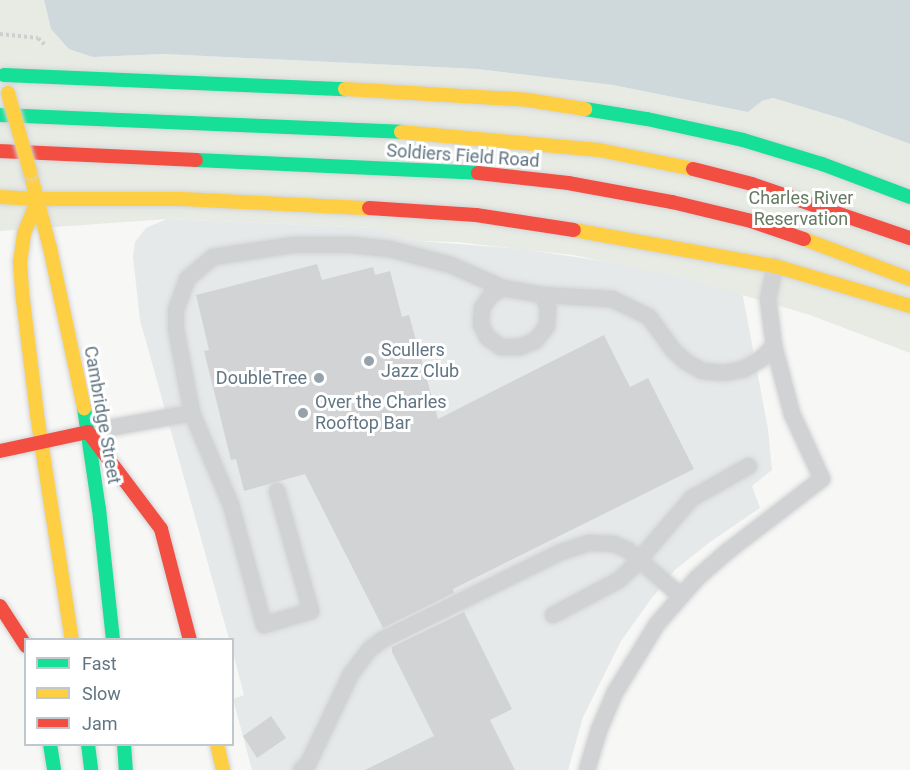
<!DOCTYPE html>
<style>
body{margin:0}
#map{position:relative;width:910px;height:770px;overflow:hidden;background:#f7f7f6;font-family:Roboto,sans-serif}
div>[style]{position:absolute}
.built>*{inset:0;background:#e6e9e9}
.green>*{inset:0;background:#e7ebe4}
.water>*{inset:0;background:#cfd8db}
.building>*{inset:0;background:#d2d3d4}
.path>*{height:4px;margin-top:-2px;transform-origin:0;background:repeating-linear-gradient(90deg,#cdcfd0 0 3px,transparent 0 6px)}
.roads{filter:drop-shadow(0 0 2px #d3d4d5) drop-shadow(0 0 2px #d3d4d5)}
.lane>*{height:16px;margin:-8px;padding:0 8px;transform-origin:8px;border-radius:8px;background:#d1d2d3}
.fast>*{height:14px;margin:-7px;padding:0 7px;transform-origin:7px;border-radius:7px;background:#16e098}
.slow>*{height:14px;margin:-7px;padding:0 7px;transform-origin:7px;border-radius:7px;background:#ffcf43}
.jam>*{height:14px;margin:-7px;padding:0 7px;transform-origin:7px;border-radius:7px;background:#f24e42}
.bridges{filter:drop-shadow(0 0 2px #d3d4d5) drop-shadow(0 0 2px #d3d4d5)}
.slow-bridge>*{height:14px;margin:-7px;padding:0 7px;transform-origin:7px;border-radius:7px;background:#ffcf43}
.dots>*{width:16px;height:16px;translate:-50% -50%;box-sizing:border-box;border:3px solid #fff;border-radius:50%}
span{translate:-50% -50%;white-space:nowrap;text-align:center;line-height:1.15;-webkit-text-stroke:6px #fff;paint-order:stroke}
.street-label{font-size:18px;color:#617583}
.park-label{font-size:18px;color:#667a61}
.poi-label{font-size:18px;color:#617583}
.left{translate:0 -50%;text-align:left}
.right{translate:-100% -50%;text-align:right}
.legend{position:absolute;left:24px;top:638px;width:210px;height:108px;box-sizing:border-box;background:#fff;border:2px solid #c0c8cd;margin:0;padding:8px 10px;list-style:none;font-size:18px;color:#617583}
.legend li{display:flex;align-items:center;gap:12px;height:30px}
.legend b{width:30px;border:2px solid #c0c8cd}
</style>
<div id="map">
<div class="built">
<div style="clip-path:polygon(167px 219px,374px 228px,419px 241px,523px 249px,628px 265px,742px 291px,768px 429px,772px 470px,752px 486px,760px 508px,710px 542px,675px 570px,651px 599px,621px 641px,583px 717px,568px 770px,252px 770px,233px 699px,244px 695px,233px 653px,232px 640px,229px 639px,140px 320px,133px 257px,135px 242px,146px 228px)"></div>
</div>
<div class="green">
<div style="clip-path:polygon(0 0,44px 0,51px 29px,93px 57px,164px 54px,477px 69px,613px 85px,748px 112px,762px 101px,773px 98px,843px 119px,910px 144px,910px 353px,810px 315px,685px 278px,573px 255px,457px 242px,419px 241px,374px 228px,167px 219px,0 231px)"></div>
</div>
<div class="water">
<div style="clip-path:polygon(44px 0,910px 0,910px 144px,843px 119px,773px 98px,762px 101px,748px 112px,613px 85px,477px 69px,164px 54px,93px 57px,69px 49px,51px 29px)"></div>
</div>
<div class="building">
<div style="clip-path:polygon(317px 264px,322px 280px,373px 267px,375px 275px,390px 271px,402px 317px,409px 315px,438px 419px,604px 335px,630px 387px,648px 378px,694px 469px,453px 589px,454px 593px,383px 628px,305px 474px,244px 491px,236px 459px,231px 460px,204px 351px,209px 350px,196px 295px)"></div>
<div style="clip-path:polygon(464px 612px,512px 709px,490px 720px,515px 770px,365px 770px,434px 736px,392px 652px,392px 647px)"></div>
<div style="clip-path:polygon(271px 716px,286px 738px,257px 758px,243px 736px)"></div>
</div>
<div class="path">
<div style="left:0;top:34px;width:38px;rotate:6deg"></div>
<div style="left:38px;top:38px;width:11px;rotate:45deg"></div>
</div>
<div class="roads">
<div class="lane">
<div style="left:503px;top:288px;width:14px;rotate:150deg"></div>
<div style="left:491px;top:295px;width:16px;rotate:125deg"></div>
<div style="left:482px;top:308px;width:16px;rotate:94deg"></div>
<div style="left:481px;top:324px;width:14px;rotate:65deg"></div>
<div style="left:487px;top:337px;width:17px;rotate:36deg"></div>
<div style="left:501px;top:347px;width:19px"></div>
<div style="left:520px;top:347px;width:16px;rotate:-22deg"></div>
<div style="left:535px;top:341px;width:19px;rotate:-51deg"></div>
<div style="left:547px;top:326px;width:17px;rotate:-87deg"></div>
<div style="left:548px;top:309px;width:15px;rotate:-110deg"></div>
<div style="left:88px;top:432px;width:106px;rotate:-10.4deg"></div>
<div style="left:277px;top:491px;width:125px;rotate:74.2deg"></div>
<div style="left:311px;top:611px;width:49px;rotate:163.4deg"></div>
<div style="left:264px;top:625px;width:124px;rotate:-105.4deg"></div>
<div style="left:231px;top:505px;width:100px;rotate:-113deg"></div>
<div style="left:192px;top:413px;width:86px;rotate:-100.8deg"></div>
<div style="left:176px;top:329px;width:19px;rotate:-90deg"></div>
<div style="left:176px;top:310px;width:33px;rotate:-70deg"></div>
<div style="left:187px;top:279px;width:34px;rotate:-40deg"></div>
<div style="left:213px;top:257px;width:80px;rotate:-8.6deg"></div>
<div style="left:292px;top:245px;width:59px"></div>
<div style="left:351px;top:245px;width:39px;rotate:6deg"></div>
<div style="left:390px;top:249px;width:63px;rotate:14.7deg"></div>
<div style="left:451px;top:265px;width:57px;rotate:23.9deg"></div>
<div style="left:503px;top:288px;width:41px;rotate:9.9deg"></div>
<div style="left:543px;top:295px;width:69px;rotate:3.3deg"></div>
<div style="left:612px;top:299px;width:41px;rotate:25.9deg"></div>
<div style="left:649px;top:317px;width:39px;rotate:54deg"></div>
<div style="left:672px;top:349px;width:19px;rotate:43deg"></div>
<div style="left:686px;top:362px;width:18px;rotate:29deg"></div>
<div style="left:702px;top:371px;width:22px;rotate:5deg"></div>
<div style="left:724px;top:373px;width:20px;rotate:-11deg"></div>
<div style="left:744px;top:369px;width:20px;rotate:-30deg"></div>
<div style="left:761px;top:359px;width:18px;rotate:-45deg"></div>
<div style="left:553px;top:615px;width:75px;rotate:-27.9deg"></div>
<div style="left:619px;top:580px;width:18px;rotate:-43deg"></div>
<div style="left:632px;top:568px;width:92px;rotate:-49.4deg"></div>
<div style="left:692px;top:498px;width:65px;rotate:-29.3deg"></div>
<div style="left:301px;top:770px;width:9px;rotate:-41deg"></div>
<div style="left:308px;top:764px;width:100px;rotate:-64.5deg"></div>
<div style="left:351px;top:674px;width:30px;rotate:-53deg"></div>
<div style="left:369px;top:650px;width:16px;rotate:-38deg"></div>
<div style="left:382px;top:640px;width:199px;rotate:-26.2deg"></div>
<div style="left:561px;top:552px;width:29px;rotate:-18deg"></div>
<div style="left:589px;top:543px;width:25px;rotate:2deg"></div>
<div style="left:614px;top:544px;width:15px;rotate:23deg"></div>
<div style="left:628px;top:550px;width:70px;rotate:41deg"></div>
<div style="left:587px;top:770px;width:42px;rotate:-73.3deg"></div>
<div style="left:599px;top:730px;width:39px;rotate:-67deg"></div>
<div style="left:614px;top:694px;width:82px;rotate:-58.4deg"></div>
<div style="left:657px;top:624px;width:61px;rotate:-49deg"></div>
<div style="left:697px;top:578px;width:41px;rotate:-41.1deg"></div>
<div style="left:728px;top:551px;width:118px;rotate:-37.5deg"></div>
<div style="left:822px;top:479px;width:72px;rotate:-114.8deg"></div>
<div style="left:792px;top:414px;width:70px;rotate:-104.8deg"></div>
<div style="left:774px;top:346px;width:47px;rotate:-97.3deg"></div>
<div style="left:768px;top:299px;width:34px;rotate:-78deg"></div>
</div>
<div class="fast">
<div style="left:4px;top:75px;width:341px;rotate:2.4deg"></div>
<div style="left:585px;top:109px;width:63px;rotate:9.2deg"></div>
<div style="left:647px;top:119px;width:98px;rotate:12.3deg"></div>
<div style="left:743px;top:140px;width:83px;rotate:16.9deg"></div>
<div style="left:822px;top:164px;width:94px;rotate:20.6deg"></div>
<div style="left:0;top:115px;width:401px;rotate:2.4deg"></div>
<div style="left:196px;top:160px;width:282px;rotate:2.6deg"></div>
<div style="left:84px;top:408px;width:102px;rotate:81.6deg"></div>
<div style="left:99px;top:509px;width:132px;rotate:83.9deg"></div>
<div style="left:50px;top:744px;width:26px;rotate:81deg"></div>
<div style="left:88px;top:744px;width:26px;rotate:83deg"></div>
<div style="left:124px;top:744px;width:26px;rotate:86deg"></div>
</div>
<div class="slow">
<div style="left:345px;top:89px;width:183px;rotate:3.4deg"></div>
<div style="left:528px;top:100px;width:58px;rotate:9deg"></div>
<div style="left:401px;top:132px;width:199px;rotate:5.2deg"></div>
<div style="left:599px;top:150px;width:96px;rotate:11.4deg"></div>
<div style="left:30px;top:172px;width:79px;rotate:75.3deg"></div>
<div style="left:50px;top:248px;width:164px;rotate:78deg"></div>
<div style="left:0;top:197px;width:38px;rotate:3deg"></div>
<div style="left:38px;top:199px;width:38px;rotate:112deg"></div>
<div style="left:24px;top:234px;width:28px;rotate:98deg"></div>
<div style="left:20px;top:262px;width:30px;rotate:86deg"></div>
<div style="left:22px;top:292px;width:124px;rotate:83deg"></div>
<div style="left:37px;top:415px;width:228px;rotate:81.2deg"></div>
<div style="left:38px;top:199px;width:144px"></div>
<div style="left:182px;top:199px;width:187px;rotate:2.8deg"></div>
<div style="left:574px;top:230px;width:204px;rotate:10.2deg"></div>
<div style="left:775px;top:266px;width:141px;rotate:16.5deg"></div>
<div style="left:804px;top:239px;width:113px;rotate:20.7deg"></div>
<div style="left:217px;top:744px;width:27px;rotate:77deg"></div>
</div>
<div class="jam">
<div style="left:0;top:151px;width:196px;rotate:2.6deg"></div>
<div style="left:693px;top:169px;width:61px;rotate:14.3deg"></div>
<div style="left:752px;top:184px;width:167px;rotate:18.9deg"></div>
<div style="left:478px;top:173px;width:91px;rotate:6.3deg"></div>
<div style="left:568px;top:183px;width:106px;rotate:10.4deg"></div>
<div style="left:672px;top:202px;width:81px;rotate:13.5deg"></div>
<div style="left:751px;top:221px;width:56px;rotate:18.8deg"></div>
<div style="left:369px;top:208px;width:107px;rotate:3.7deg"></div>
<div style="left:476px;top:215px;width:99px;rotate:8.7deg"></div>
<div style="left:0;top:451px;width:90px;rotate:-12.2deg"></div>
<div style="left:88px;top:432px;width:121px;rotate:53deg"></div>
<div style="left:161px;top:529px;width:115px;rotate:75.4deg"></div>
<div style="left:0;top:606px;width:48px;rotate:57deg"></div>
</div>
</div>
<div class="bridges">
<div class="slow-bridge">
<div style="left:8px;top:93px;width:82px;rotate:74.4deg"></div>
</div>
</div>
<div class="dots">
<div style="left:369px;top:361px;background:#96a2ab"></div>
<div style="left:319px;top:378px;background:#96a2ab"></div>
<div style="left:303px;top:413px;background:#96a2ab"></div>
</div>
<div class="street-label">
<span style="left:463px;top:156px;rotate:4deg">Soldiers Field Road</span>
<span style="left:102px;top:415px;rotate:80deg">Cambridge Street</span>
</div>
<div class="park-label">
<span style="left:801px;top:209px">Charles River<br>Reservation</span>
</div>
<div class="poi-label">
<span class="left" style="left:381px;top:361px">Scullers<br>Jazz Club</span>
<span class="right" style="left:307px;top:378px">DoubleTree</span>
<span class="left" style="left:315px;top:413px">Over the Charles<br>Rooftop Bar</span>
</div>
<ul class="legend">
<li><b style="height:8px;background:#16e098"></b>Fast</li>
<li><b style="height:8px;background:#ffcf43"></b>Slow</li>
<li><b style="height:8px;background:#f24e42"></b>Jam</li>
</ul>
</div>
